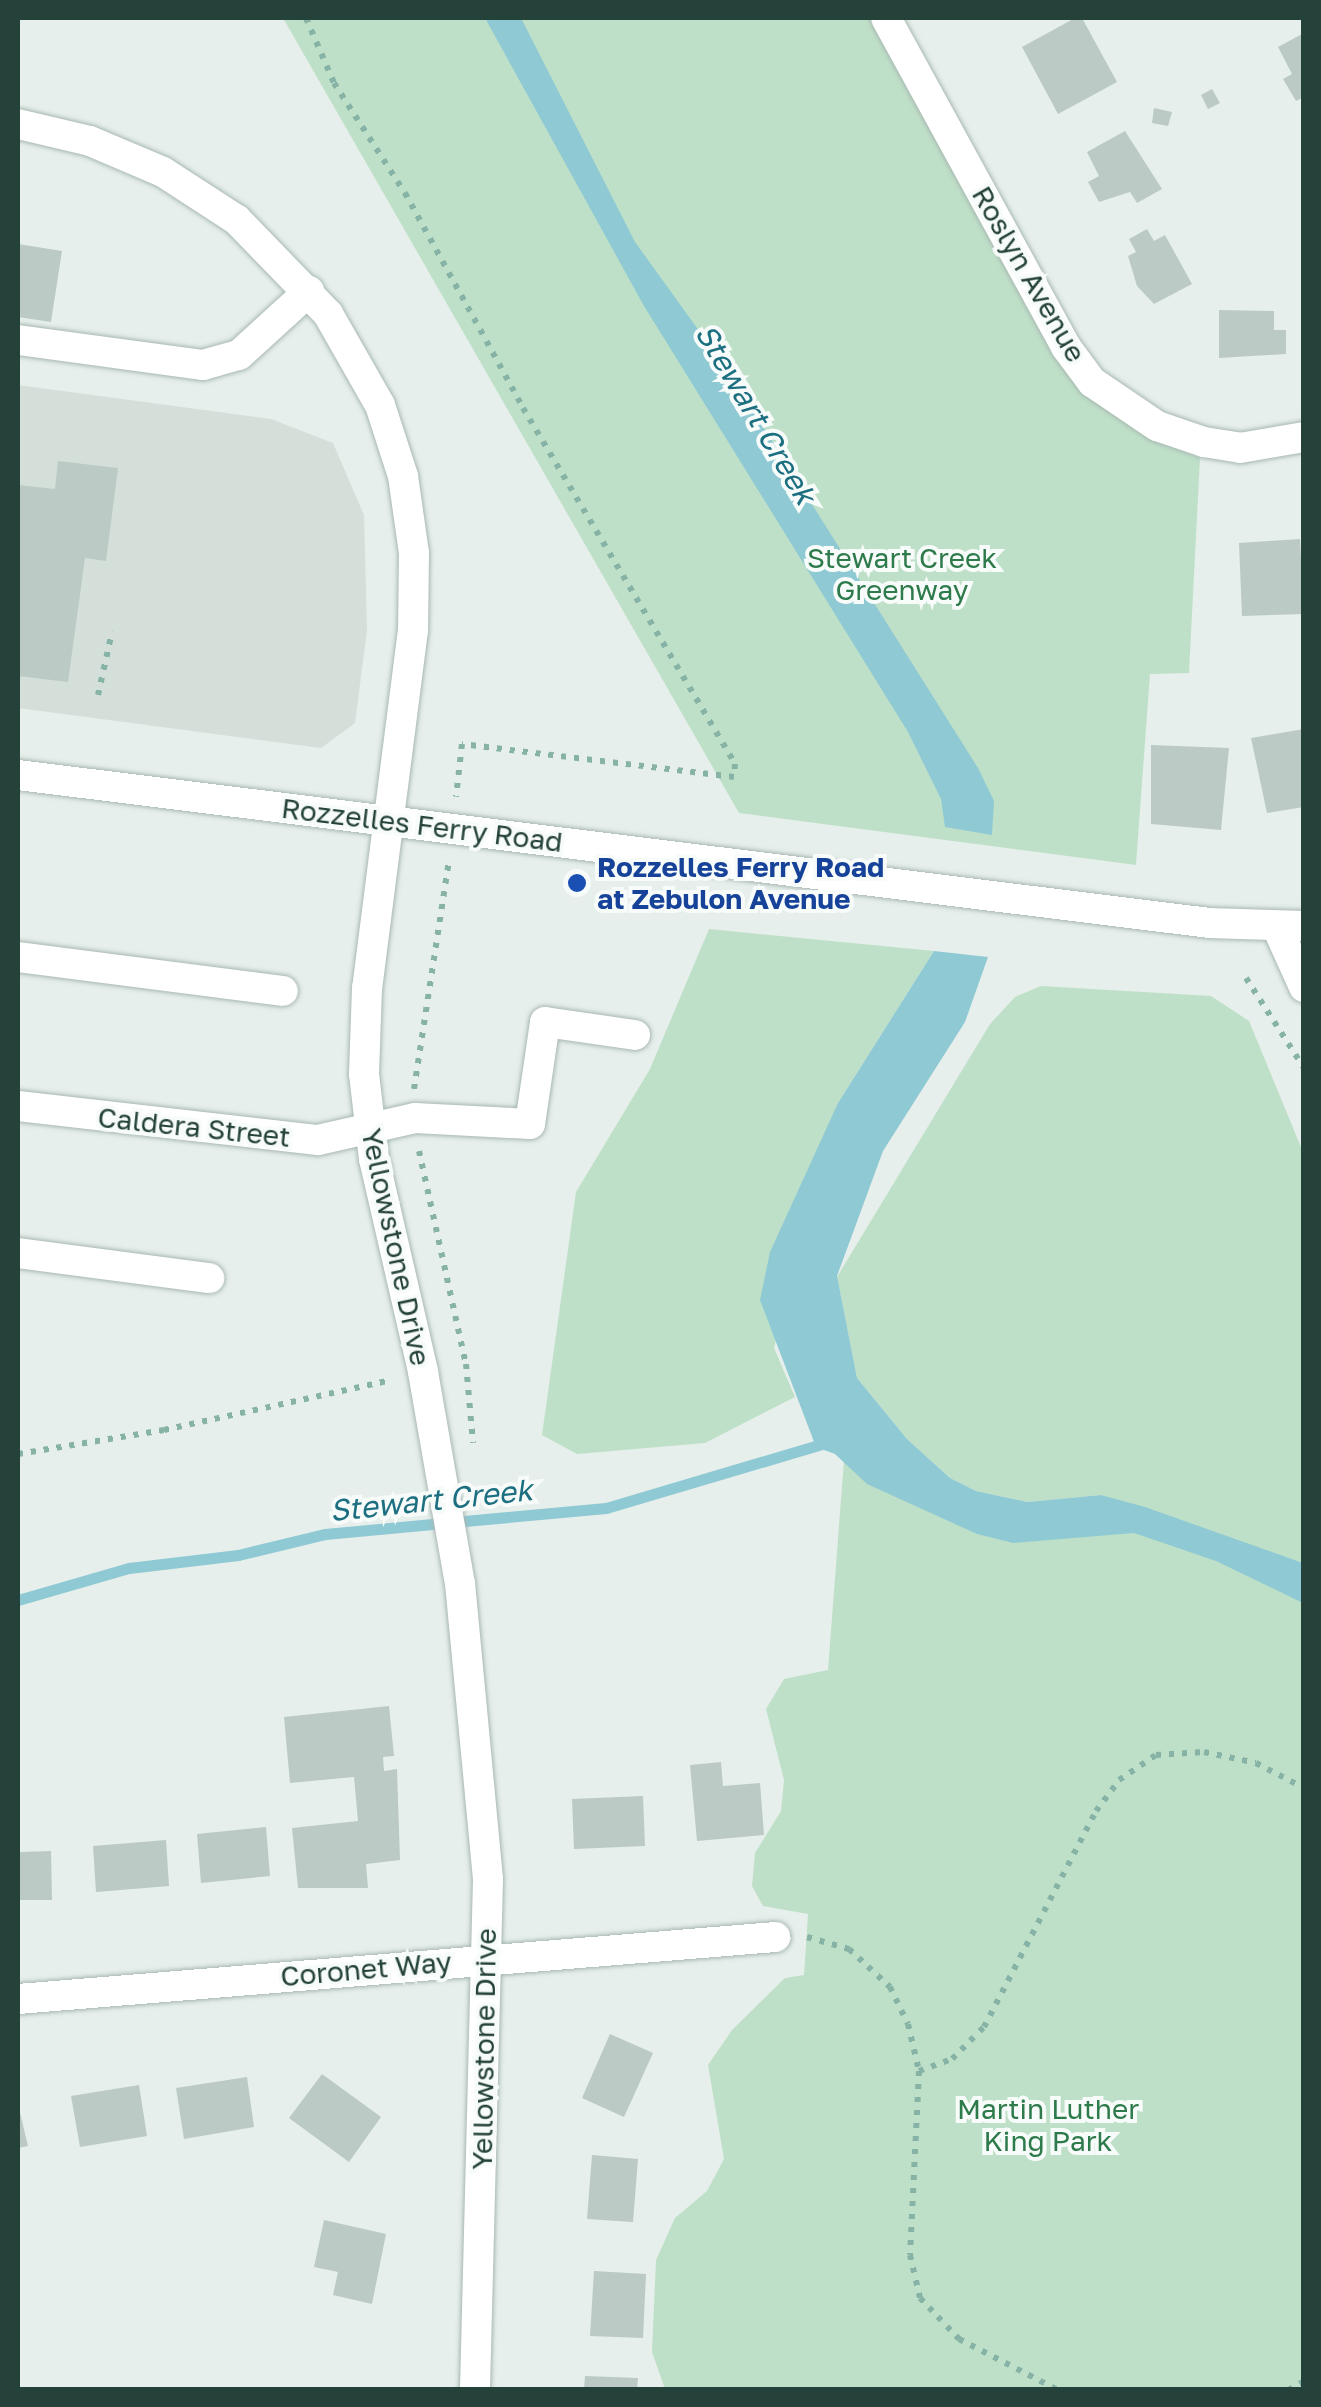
<!DOCTYPE html>
<style>
body{margin:0}
#map{position:relative;width:1321px;height:2407px;overflow:hidden;background:#e6efeb;font-family:"Golos Text",sans-serif}
div>[style]{position:absolute}
.built>*{inset:0;background:#d4dfda}
.green>*{inset:0;background:#bfe0c8}
.water>*{inset:0;background:#8ec9d4}
.stream>*{height:11px;margin:-5.5px;padding:0 5.5px;transform-origin:5.5px;border-radius:5.5px;background:#8ec9d4}
.building>*{inset:0;background:#bbcac4}
.path>*{height:6px;margin-top:-3px;transform-origin:0;background:repeating-linear-gradient(90deg,#86b3a5 0 5px,transparent 0 13px)}
.roads{filter:drop-shadow(0 0 2px #a8b8b2) drop-shadow(0 0 2px #a8b8b2)}
.minor>*{height:30px;margin:-15px;padding:0 15px;transform-origin:15px;border-radius:15px;background:#fff}
.dots>*{width:28px;height:28px;translate:-50% -50%;box-sizing:border-box;border:5px solid #f7fbf9;border-radius:50%}
span{translate:-50% -50%;white-space:nowrap;text-align:center;line-height:1.15;-webkit-text-stroke:8px #f7fbf9;paint-order:stroke}
.street-label{font-size:28px;color:#24423a}
.park-label{font-size:28px;color:#2d7a4b}
.transit-label{font-size:28px;color:#164399;font-weight:700}
.left{translate:0 -50%;text-align:left}
.water-label{font-size:30px;color:#1c6f80;font-style:italic}
.frame{position:absolute;inset:0;border:20px solid #24423a;pointer-events:none}
</style>
<div id="map">
<div class="built">
<div style="clip-path:polygon(18px 385px,271px 419px,333px 443px,364px 515px,367px 630px,355px 723px,321px 748px,18px 708px)"></div>
</div>
<div class="green">
<div style="clip-path:polygon(283px 18px,873px 18px,1077px 385px,1140px 433px,1200px 458px,1189px 673px,1150px 674px,1136px 865px,739px 813px)"></div>
<div style="clip-path:polygon(709px 929px,934px 951px,838px 1103px,774px 1348px,795px 1397px,705px 1443px,577px 1454px,542px 1435px,576px 1192px,650px 1069px)"></div>
<div style="clip-path:polygon(1041px 986px,1211px 996px,1249px 1021px,1303px 1152px,1303px 1563px,1102px 1495px,1028px 1502px,976px 1491px,950px 1478px,907px 1439px,857px 1378px,837px 1277px,990px 1024px,1015px 997px)"></div>
<div style="clip-path:polygon(846px 1434px,952px 1494px,1119px 1513px,1303px 1584px,1303px 2389px,665px 2389px,652px 2352px,656px 2260px,675px 2218px,707px 2191px,724px 2159px,708px 2065px,732px 2030px,785px 1978px,804px 1975px,808px 1914px,763px 1906px,752px 1886px,755px 1853px,781px 1811px,784px 1780px,766px 1709px,784px 1679px,828px 1670px)"></div>
</div>
<div class="water">
<div style="clip-path:polygon(485px 18px,521px 18px,635px 242px,728px 371px,978px 768px,994px 801px,992px 835px,945px 827px,941px 799px,908px 732px,644px 306px)"></div>
<div style="clip-path:polygon(934px 951px,988px 957px,965px 1022px,883px 1151px,837px 1276px,857px 1378px,907px 1439px,950px 1478px,976px 1491px,1028px 1502px,1101px 1495px,1145px 1507px,1303px 1563px,1303px 1603px,1216px 1561px,1134px 1533px,1013px 1543px,977px 1534px,867px 1484px,835px 1454px,816px 1447px,760px 1300px,770px 1252px,838px 1103px)"></div>
</div>
<div class="stream">
<div style="left:18px;top:1600px;width:116px;rotate:-16.1deg"></div>
<div style="left:129px;top:1568px;width:110px;rotate:-6.8deg"></div>
<div style="left:238px;top:1555px;width:89px;rotate:-13.6deg"></div>
<div style="left:325px;top:1534px;width:282px;rotate:-5.3deg"></div>
<div style="left:606px;top:1508px;width:233px;rotate:-16.5deg"></div>
</div>
<div class="building">
<div style="clip-path:polygon(1075px 18px,1082px 18px,1117px 82px,1058px 114px,1022px 47px)"></div>
<div style="clip-path:polygon(1304px 33px,1304px 97px,1296px 101px,1283px 79px,1292px 74px,1278px 47px)"></div>
<div style="clip-path:polygon(1212px 89px,1220px 103px,1208px 109px,1201px 95px)"></div>
<div style="clip-path:polygon(1154px 108px,1172px 112px,1168px 126px,1152px 123px)"></div>
<div style="clip-path:polygon(1125px 131px,1162px 189px,1137px 203px,1130px 192px,1099px 202px,1088px 182px,1099px 176px,1087px 152px)"></div>
<div style="clip-path:polygon(1147px 229px,1154px 241px,1165px 235px,1192px 284px,1154px 304px,1137px 286px,1128px 256px,1136px 252px,1129px 239px)"></div>
<div style="clip-path:polygon(18px 244px,62px 251px,51px 322px,18px 317px)"></div>
<div style="clip-path:polygon(1219px 310px,1274px 311px,1274px 330px,1286px 330px,1286px 354px,1219px 358px)"></div>
<div style="clip-path:polygon(58px 461px,118px 468px,106px 561px,85px 558px,68px 682px,18px 676px,18px 485px,55px 489px)"></div>
<div style="clip-path:polygon(1300px 539px,1304px 614px,1242px 616px,1239px 543px)"></div>
<div style="clip-path:polygon(1304px 729px,1304px 807px,1267px 813px,1251px 738px)"></div>
<div style="clip-path:polygon(1151px 745px,1229px 748px,1221px 830px,1151px 824px)"></div>
<div style="clip-path:polygon(389px 1706px,394px 1756px,383px 1757px,384px 1771px,397px 1769px,400px 1860px,366px 1864px,368px 1888px,298px 1888px,292px 1828px,358px 1821px,354px 1777px,290px 1783px,284px 1717px)"></div>
<div style="clip-path:polygon(721px 1762px,723px 1786px,760px 1783px,764px 1835px,697px 1841px,690px 1765px)"></div>
<div style="clip-path:polygon(643px 1796px,645px 1846px,574px 1849px,572px 1799px)"></div>
<div style="clip-path:polygon(266px 1827px,270px 1876px,201px 1883px,197px 1834px)"></div>
<div style="clip-path:polygon(166px 1840px,169px 1886px,96px 1892px,93px 1846px)"></div>
<div style="clip-path:polygon(51px 1851px,52px 1900px,18px 1900px,18px 1852px)"></div>
<div style="clip-path:polygon(610px 2034px,653px 2053px,624px 2117px,582px 2098px)"></div>
<div style="clip-path:polygon(322px 2074px,381px 2117px,349px 2162px,289px 2118px)"></div>
<div style="clip-path:polygon(247px 2077px,254px 2127px,184px 2139px,176px 2088px)"></div>
<div style="clip-path:polygon(139px 2085px,147px 2136px,80px 2147px,71px 2096px)"></div>
<div style="clip-path:polygon(18px 2104px,28px 2146px,18px 2148px)"></div>
<div style="clip-path:polygon(592px 2155px,638px 2159px,633px 2222px,587px 2219px)"></div>
<div style="clip-path:polygon(324px 2220px,386px 2234px,372px 2304px,333px 2295px,338px 2272px,314px 2267px)"></div>
<div style="clip-path:polygon(594px 2271px,646px 2274px,643px 2338px,590px 2336px)"></div>
<div style="clip-path:polygon(585px 2376px,638px 2378px,637px 2390px,584px 2390px)"></div>
</div>
<div class="path">
<div style="left:306px;top:18px;width:71px;rotate:66.7deg"></div>
<div style="left:334px;top:83px;width:131px;rotate:57.2deg"></div>
<div style="left:405px;top:193px;width:245px;rotate:61.2deg"></div>
<div style="left:523px;top:408px;width:414px;rotate:59.2deg"></div>
<div style="left:735px;top:764px;width:13px;rotate:94deg"></div>
<div style="left:734px;top:777px;width:274px;rotate:-173.1deg"></div>
<div style="left:462px;top:744px;width:53px;rotate:96.5deg"></div>
<div style="left:98px;top:695px;width:65px;rotate:-77.5deg"></div>
<div style="left:1246px;top:978px;width:107px;rotate:57.2deg"></div>
<div style="left:414px;top:1089px;width:233px;rotate:-81.3deg"></div>
<div style="left:419px;top:1151px;width:218px;rotate:77.6deg"></div>
<div style="left:466px;top:1364px;width:79px;rotate:84.9deg"></div>
<div style="left:18px;top:1454px;width:148px;rotate:-9.3deg"></div>
<div style="left:164px;top:1430px;width:233px;rotate:-12.4deg"></div>
<div style="left:807px;top:1937px;width:44px;rotate:15.9deg"></div>
<div style="left:849px;top:1949px;width:56px;rotate:42.8deg"></div>
<div style="left:890px;top:1987px;width:41px;rotate:64.1deg"></div>
<div style="left:908px;top:2024px;width:48px;rotate:76.8deg"></div>
<div style="left:919px;top:2071px;width:184px;rotate:92.8deg"></div>
<div style="left:910px;top:2255px;width:44px;rotate:76.9deg"></div>
<div style="left:920px;top:2298px;width:57px;rotate:46.4deg"></div>
<div style="left:959px;top:2339px;width:111px;rotate:27.3deg"></div>
<div style="left:919px;top:2071px;width:35px;rotate:-20deg"></div>
<div style="left:952px;top:2059px;width:45px;rotate:-45deg"></div>
<div style="left:984px;top:2027px;width:243px;rotate:-62.6deg"></div>
<div style="left:1096px;top:1811px;width:39px;rotate:-53deg"></div>
<div style="left:1119px;top:1780px;width:45px;rotate:-34deg"></div>
<div style="left:1156px;top:1755px;width:48px;rotate:-3.6deg"></div>
<div style="left:1204px;top:1752px;width:53px;rotate:11.9deg"></div>
<div style="left:1256px;top:1763px;width:54px;rotate:27.5deg"></div>
<div style="left:1288px;top:2390px;width:18px;rotate:-29deg"></div>
</div>
<div class="roads">
<div class="minor">
<div style="left:886px;top:18px;width:375px;rotate:61.3deg"></div>
<div style="left:1066px;top:347px;width:44px;rotate:53.4deg"></div>
<div style="left:1092px;top:382px;width:78px;rotate:34.1deg"></div>
<div style="left:1157px;top:426px;width:50px;rotate:18.8deg"></div>
<div style="left:1204px;top:442px;width:36px;rotate:9deg"></div>
<div style="left:1240px;top:448px;width:65px;rotate:-9.8deg"></div>
<div style="left:18px;top:124px;width:74px;rotate:13.3deg"></div>
<div style="left:90px;top:141px;width:79px;rotate:23deg"></div>
<div style="left:163px;top:172px;width:88px;rotate:33deg"></div>
<div style="left:237px;top:220px;width:131px;rotate:45.9deg"></div>
<div style="left:328px;top:314px;width:105px;rotate:60.3deg"></div>
<div style="left:380px;top:405px;width:75px;rotate:72.1deg"></div>
<div style="left:403px;top:476px;width:78px;rotate:81.9deg"></div>
<div style="left:414px;top:553px;width:77px;rotate:90.7deg"></div>
<div style="left:413px;top:630px;width:361px;rotate:97.3deg"></div>
<div style="left:367px;top:988px;width:86px;rotate:92deg"></div>
<div style="left:364px;top:1074px;width:86px;rotate:83.3deg"></div>
<div style="left:374px;top:1159px;width:219px;rotate:77deg"></div>
<div style="left:423px;top:1372px;width:214px;rotate:80.1deg"></div>
<div style="left:460px;top:1583px;width:297px;rotate:84.6deg"></div>
<div style="left:488px;top:1879px;width:511px;rotate:91.46deg"></div>
<div style="left:18px;top:340px;width:187px;rotate:7.7deg"></div>
<div style="left:203px;top:365px;width:37px;rotate:-16deg"></div>
<div style="left:239px;top:355px;width:95px;rotate:-42.4deg"></div>
<div style="left:18px;top:775px;width:1200px;rotate:7.08deg"></div>
<div style="left:1209px;top:923px;width:95px;rotate:1.8deg"></div>
<div style="left:1277px;top:927px;width:66px;rotate:65.8deg"></div>
<div style="left:18px;top:957px;width:267px;rotate:7.3deg"></div>
<div style="left:18px;top:1106px;width:302px;rotate:6.5deg"></div>
<div style="left:318px;top:1140px;width:99px;rotate:-12.8deg"></div>
<div style="left:415px;top:1118px;width:115px;rotate:3deg"></div>
<div style="left:530px;top:1124px;width:103px;rotate:-81.6deg"></div>
<div style="left:545px;top:1022px;width:91px;rotate:8.2deg"></div>
<div style="left:18px;top:1253px;width:193px;rotate:7.5deg"></div>
<div style="left:18px;top:1999px;width:760px;rotate:-4.68deg"></div>
</div>
</div>
<div class="dots">
<div style="left:577px;top:883px;background:#1a4fb4"></div>
</div>
<div class="street-label">
<span style="left:1029px;top:274px;rotate:60deg">Roslyn Avenue</span>
<span style="left:422px;top:825px;rotate:7deg">Rozzelles Ferry Road</span>
<span style="left:194px;top:1127px;rotate:6deg">Caldera Street</span>
<span style="left:396px;top:1247px;rotate:78deg">Yellowstone Drive</span>
<span style="left:366px;top:1969px;rotate:-5deg">Coronet Way</span>
<span style="left:484px;top:2049px;rotate:-89deg">Yellowstone Drive</span>
</div>
<div class="park-label">
<span style="left:902px;top:574px">Stewart Creek<br>Greenway</span>
<span style="left:1048px;top:2125px">Martin Luther<br>King Park</span>
</div>
<div class="transit-label">
<span class="left" style="left:597px;top:883px">Rozzelles Ferry Road<br>at Zebulon Avenue</span>
</div>
<div class="water-label">
<span style="left:756px;top:414px;rotate:59deg">Stewart Creek</span>
<span style="left:431px;top:1500px;rotate:-6deg">Stewart Creek</span>
</div>
<div class="frame"></div>
</div>
